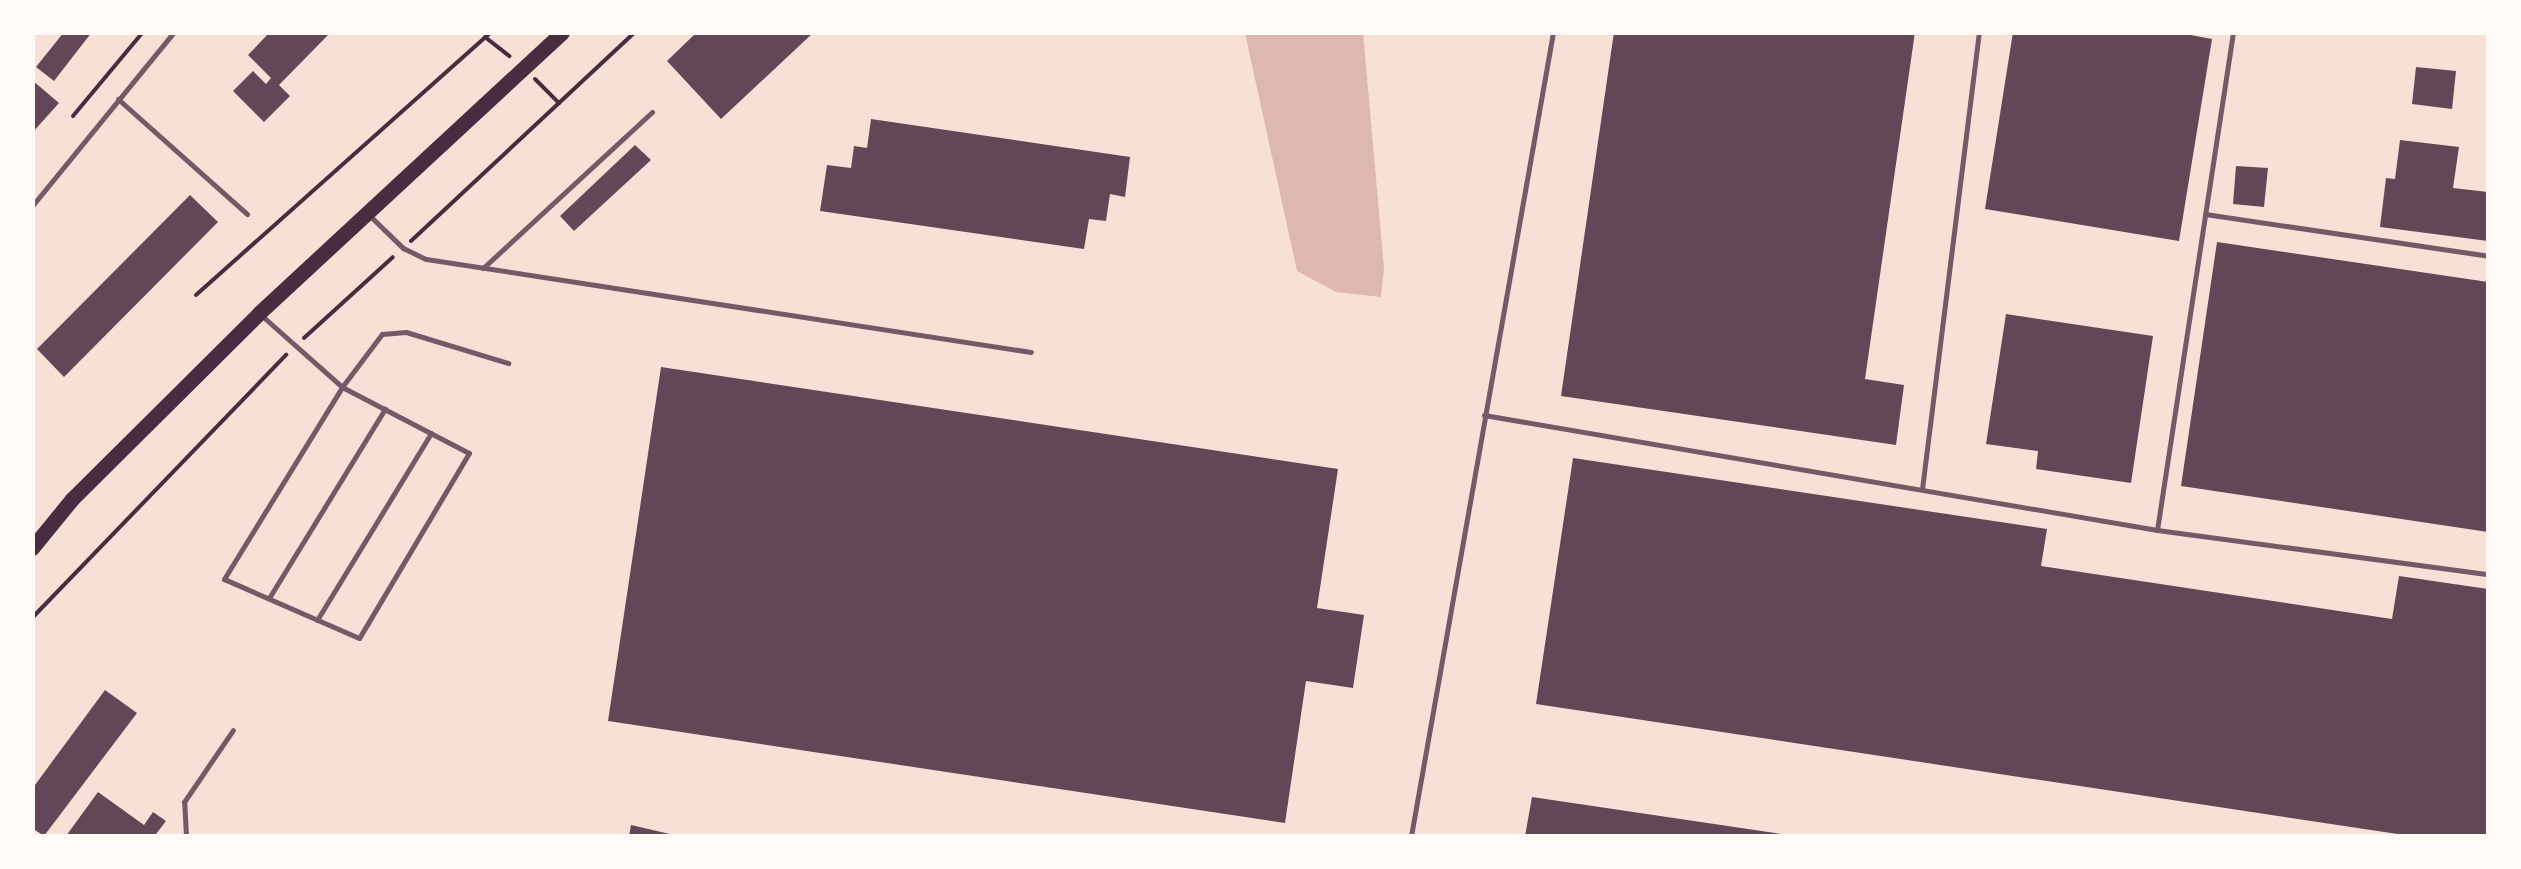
<!DOCTYPE html>
<style>
body{margin:0}
#map{position:relative;width:2521px;height:869px;overflow:hidden;background:#f7e1d7;font-family:"Work Sans",sans-serif}
div>[style]{position:absolute}
.water>*{inset:0;background:#dcb8b0}
.building>*{inset:0;background:#644757}
.path>*{height:4px;margin:-2px;padding:0 2px;transform-origin:2px;border-radius:2px;background:#4a2c40}
.service>*{height:5px;margin:-2.5px;padding:0 2.5px;transform-origin:2.5px;border-radius:2.5px;background:#755966}
.primary>*{height:15px;margin:-7.5px;padding:0 7.5px;transform-origin:7.5px;border-radius:7.5px;background:#4a2c40}
span{translate:-50% -50%;white-space:nowrap;text-align:center;line-height:1.15;-webkit-text-stroke:9px #fffaf5;paint-order:stroke}
.frame{position:absolute;inset:0;border:35px solid #fffaf5;pointer-events:none}
</style>
<div id="map">
<div class="water">
<div style="clip-path:polygon(1245px 33px,1363px 33px,1384px 268px,1381px 297px,1336px 292px,1297px 271px)"></div>
</div>
<div class="building">
<div style="clip-path:polygon(64px 32px,92px 32px,54px 81px,36px 67px)"></div>
<div style="clip-path:polygon(270px 32px,331px 32px,279px 85px,290px 96px,264px 122px,233px 91px,253px 71px,266px 84px,271px 78px,248px 55px)"></div>
<div style="clip-path:polygon(697px 32px,814px 32px,721px 119px,667px 61px)"></div>
<div style="clip-path:polygon(1614px 32px,1915px 32px,1865px 379px,1904px 385px,1896px 445px,1561px 396px)"></div>
<div style="clip-path:polygon(2013px 32px,2175px 32px,2212px 39px,2179px 241px,1985px 209px)"></div>
<div style="clip-path:polygon(2416px 67px,2456px 71px,2452px 109px,2412px 104px)"></div>
<div style="clip-path:polygon(32px 80px,59px 103px,32px 133px)"></div>
<div style="clip-path:polygon(871px 119px,1130px 157px,1125px 197px,1110px 194px,1106px 221px,1089px 219px,1084px 249px,820px 211px,827px 165px,851px 168px,854px 146px,867px 148px)"></div>
<div style="clip-path:polygon(2400px 140px,2459px 147px,2453px 188px,2488px 192px,2488px 241px,2380px 227px,2386px 178px,2395px 179px)"></div>
<div style="clip-path:polygon(635px 145px,651px 160px,574px 231px,560px 216px)"></div>
<div style="clip-path:polygon(2236px 166px,2268px 168px,2264px 207px,2233px 204px)"></div>
<div style="clip-path:polygon(190px 195px,218px 222px,64px 377px,37px 349px)"></div>
<div style="clip-path:polygon(2217px 242px,2488px 282px,2488px 532px,2181px 486px)"></div>
<div style="clip-path:polygon(2006px 314px,2153px 336px,2131px 483px,2036px 469px,2038px 451px,1986px 444px)"></div>
<div style="clip-path:polygon(661px 367px,1338px 469px,1317px 608px,1364px 615px,1353px 688px,1306px 681px,1285px 823px,608px 721px)"></div>
<div style="clip-path:polygon(1573px 458px,2047px 529px,2041px 566px,2392px 619px,2399px 576px,2488px 589px,2488px 836px,2411px 836px,1536px 704px)"></div>
<div style="clip-path:polygon(105px 690px,137px 713px,44px 836px,32px 828px,32px 789px)"></div>
<div style="clip-path:polygon(98px 792px,144px 825px,153px 812px,166px 821px,156px 834px,160px 836px,66px 836px)"></div>
<div style="clip-path:polygon(1532px 797px,1781px 834px,1780px 836px,1525px 836px)"></div>
<div style="clip-path:polygon(631px 825px,674px 835px,674px 836px,629px 836px)"></div>
</div>
<div class="path">
<div style="left:485px;top:37px;width:31px;rotate:38deg"></div>
<div style="left:535px;top:79px;width:34px;rotate:45deg"></div>
<div style="left:73px;top:116px;width:109px;rotate:-50.2deg"></div>
<div style="left:411px;top:241px;width:306px;rotate:-43deg"></div>
<div style="left:196px;top:295px;width:395px;rotate:-41.7deg"></div>
<div style="left:304px;top:338px;width:120px;rotate:-42.3deg"></div>
<div style="left:32px;top:618px;width:366px;rotate:-46deg"></div>
</div>
<div class="service">
<div style="left:118px;top:99px;width:173px;rotate:41.7deg"></div>
<div style="left:32px;top:206px;width:225px;rotate:-50.8deg"></div>
<div style="left:368px;top:214px;width:49px;rotate:44.2deg"></div>
<div style="left:403px;top:248px;width:25px;rotate:26deg"></div>
<div style="left:426px;top:259px;width:612px;rotate:8.74deg"></div>
<div style="left:2205px;top:214px;width:286px;rotate:8.4deg"></div>
<div style="left:483px;top:268px;width:230px;rotate:-42.7deg"></div>
<div style="left:261px;top:315px;width:108px;rotate:41.6deg"></div>
<div style="left:342px;top:387px;width:143px;rotate:27.5deg"></div>
<div style="left:469px;top:453px;width:215px;rotate:120.7deg"></div>
<div style="left:359px;top:638px;width:147px;rotate:-156.4deg"></div>
<div style="left:224px;top:579px;width:225px;rotate:-58.4deg"></div>
<div style="left:342px;top:387px;width:66px;rotate:-53deg"></div>
<div style="left:382px;top:334px;width:24px;rotate:-5deg"></div>
<div style="left:406px;top:332px;width:107px;rotate:16.9deg"></div>
<div style="left:1484px;top:415px;width:683px;rotate:9.7deg"></div>
<div style="left:2157px;top:530px;width:504px;rotate:-81.32deg"></div>
<div style="left:1922px;top:489px;width:461px;rotate:-82.9deg"></div>
<div style="left:2157px;top:530px;width:334px;rotate:7.6deg"></div>
<div style="left:269px;top:598px;width:222px;rotate:-58.5deg"></div>
<div style="left:317px;top:620px;width:219px;rotate:-58.6deg"></div>
<div style="left:186px;top:836px;width:34px;rotate:-93deg"></div>
<div style="left:184px;top:802px;width:87px;rotate:-55.8deg"></div>
<div style="left:1411px;top:836px;width:816px;rotate:-79.98deg"></div>
</div>
<div class="primary">
<div style="left:32px;top:548px;width:63px;rotate:-50.8deg"></div>
<div style="left:72px;top:499px;width:264px;rotate:-44.8deg"></div>
<div style="left:259px;top:313px;width:413px;rotate:-42.8deg"></div>
</div>
<div class="frame"></div>
</div>
